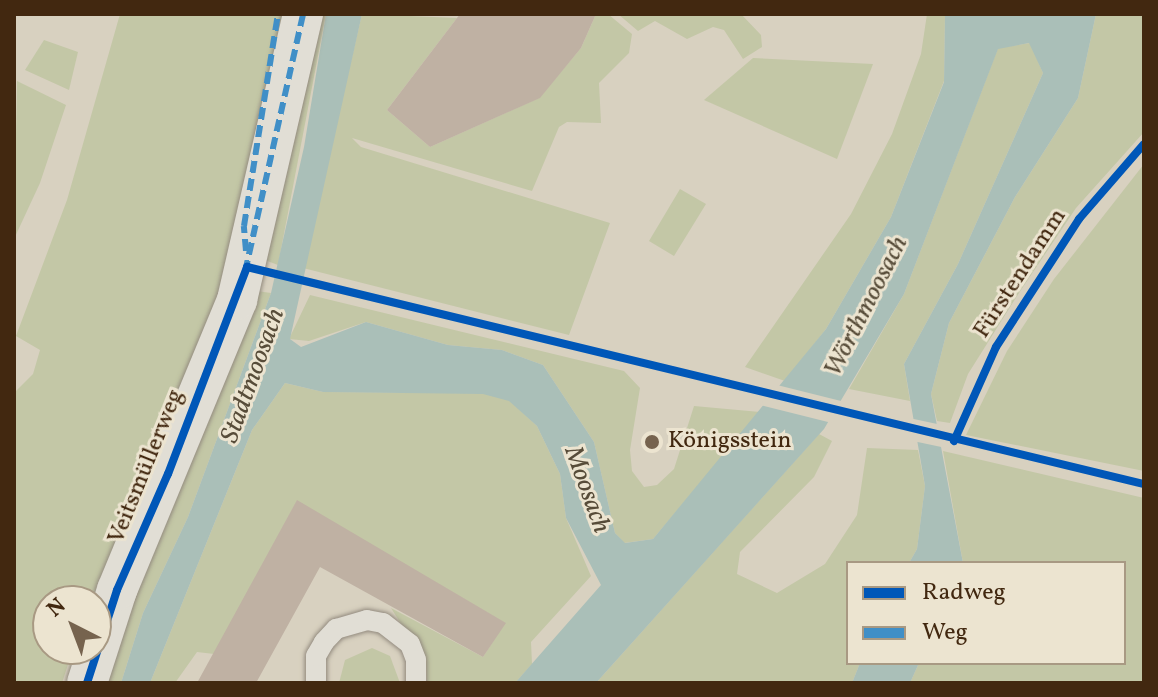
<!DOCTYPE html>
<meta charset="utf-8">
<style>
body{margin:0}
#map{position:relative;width:1158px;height:697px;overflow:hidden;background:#d8d1c0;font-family:Vollkorn,serif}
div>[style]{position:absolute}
.green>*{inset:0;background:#c3c7a6}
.water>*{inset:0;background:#aabfb8}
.pier>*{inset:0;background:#d8d1c0}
.building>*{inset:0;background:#bfb1a3}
.roads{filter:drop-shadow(0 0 2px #938b7f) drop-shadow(0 0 2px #938b7f)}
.service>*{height:20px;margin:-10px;padding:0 10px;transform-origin:10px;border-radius:10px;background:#e1ded5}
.minor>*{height:40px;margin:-20px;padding:0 20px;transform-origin:20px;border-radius:20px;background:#e1ded5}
.quiet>*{height:6px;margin-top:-3px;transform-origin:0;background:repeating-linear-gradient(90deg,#408fc7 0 12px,transparent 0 18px)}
.cycleway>*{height:8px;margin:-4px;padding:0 4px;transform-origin:4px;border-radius:4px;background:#0057b8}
.dots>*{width:22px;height:22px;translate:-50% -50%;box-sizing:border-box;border:4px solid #ece4d0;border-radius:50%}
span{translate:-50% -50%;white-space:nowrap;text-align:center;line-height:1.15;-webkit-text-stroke:6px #ece4d0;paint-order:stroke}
.street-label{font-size:24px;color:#422810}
.poi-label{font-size:24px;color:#422810}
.left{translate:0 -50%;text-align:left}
.water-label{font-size:26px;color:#574c39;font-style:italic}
.frame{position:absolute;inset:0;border:16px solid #422810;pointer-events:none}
.legend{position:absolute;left:846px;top:561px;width:280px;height:104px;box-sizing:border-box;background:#ece4d0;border:2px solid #a89983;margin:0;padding:10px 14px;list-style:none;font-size:24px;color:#422810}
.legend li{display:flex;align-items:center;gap:16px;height:40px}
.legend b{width:40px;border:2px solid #a89983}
.north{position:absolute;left:32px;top:585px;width:80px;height:80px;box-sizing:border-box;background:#ece4d0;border:2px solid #a89983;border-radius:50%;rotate:318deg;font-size:22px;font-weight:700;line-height:32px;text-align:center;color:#422810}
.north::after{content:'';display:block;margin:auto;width:28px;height:36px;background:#76634e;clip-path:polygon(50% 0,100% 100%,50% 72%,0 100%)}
</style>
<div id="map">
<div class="green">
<div style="clip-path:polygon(120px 14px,283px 14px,232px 272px,96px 601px,48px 601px,48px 649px,73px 649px,62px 683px,14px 683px,14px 393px,33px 374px,40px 350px,16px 336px,67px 200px)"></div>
<div style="clip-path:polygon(312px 14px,326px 14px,278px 265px,262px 259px)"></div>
<div style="clip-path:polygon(362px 14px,457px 18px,387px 110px,430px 147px,539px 98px,581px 48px,596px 14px,608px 14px,632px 34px,629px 53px,599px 83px,601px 123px,567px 122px,559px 127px,532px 191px,352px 138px,361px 147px,610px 223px,569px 335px,303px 268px)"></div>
<div style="clip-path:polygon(618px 14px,741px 14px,761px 35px,762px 47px,743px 59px,724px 30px,713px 27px,687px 39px,655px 21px,638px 31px)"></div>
<div style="clip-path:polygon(927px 14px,945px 14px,944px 81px,891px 217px,826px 329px,785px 381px,745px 367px,851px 214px,892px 134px,921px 54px)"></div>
<div style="clip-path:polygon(1096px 14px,1144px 14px,1144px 132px,1076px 208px,1019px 293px,968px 374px,950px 423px,937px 421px,931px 394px,949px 323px,1015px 197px,1078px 98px)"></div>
<div style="clip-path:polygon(44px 40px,78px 52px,69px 90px,25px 70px)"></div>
<div style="clip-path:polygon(1030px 43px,1043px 73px,958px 264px,904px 364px,910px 401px,849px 389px,904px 294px,998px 48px)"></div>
<div style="clip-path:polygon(753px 58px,873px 64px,837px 159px,704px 100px)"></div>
<div style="clip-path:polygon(17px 81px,66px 105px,40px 183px,14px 239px)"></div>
<div style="clip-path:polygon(1144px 164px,1144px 471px,966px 435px,1007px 351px,1054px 279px)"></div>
<div style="clip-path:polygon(680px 189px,706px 204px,674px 256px,649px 241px)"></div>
<div style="clip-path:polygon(257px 291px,271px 293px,188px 517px,143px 613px,121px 683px,99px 683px)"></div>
<div style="clip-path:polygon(310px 295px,624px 371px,640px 388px,630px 450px,632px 471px,644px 487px,657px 485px,674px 469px,694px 406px,760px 412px,653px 539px,624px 543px,615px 533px,594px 442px,543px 365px,502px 350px,448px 345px,366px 322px,309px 341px,289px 339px)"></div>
<div style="clip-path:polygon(285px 383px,323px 392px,483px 393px,509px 400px,537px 426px,560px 474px,566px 518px,591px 576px,531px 642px,532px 664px,515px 683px,427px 683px,426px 663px,391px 608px,483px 657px,505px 623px,297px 501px,214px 654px,197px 652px,175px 683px,150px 683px,252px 430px)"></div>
<div style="clip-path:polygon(819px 434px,832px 441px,814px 477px,740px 552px,737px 574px,777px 593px,825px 564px,857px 515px,867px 448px,918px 450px,925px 486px,917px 549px,909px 563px,848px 563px,848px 663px,860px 663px,852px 683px,596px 683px)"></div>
<div style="clip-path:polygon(943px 451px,1144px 498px,1144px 683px,910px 683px,919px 663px,1124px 663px,1124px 563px,963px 563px)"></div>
<div style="clip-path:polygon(372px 648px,390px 656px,400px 683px,339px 683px,345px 660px)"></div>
</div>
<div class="water">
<div style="clip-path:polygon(326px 14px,362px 14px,290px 339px,301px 347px,366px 322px,448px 345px,502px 350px,543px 365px,594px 442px,615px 533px,625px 543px,653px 539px,826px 329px,891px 217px,944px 82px,945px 14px,1096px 14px,1078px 98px,1015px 197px,949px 323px,931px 394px,963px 563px,909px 563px,917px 549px,925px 486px,904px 364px,958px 264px,1043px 73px,1029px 43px,998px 49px,904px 294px,824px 429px,596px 683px,515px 683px,601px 585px,566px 518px,560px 474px,537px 426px,509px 401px,483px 394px,323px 392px,285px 383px,252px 430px,150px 683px,121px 683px,143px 613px,188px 517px,271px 293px,304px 147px)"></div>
<div style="clip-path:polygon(860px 663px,919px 663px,910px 683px,852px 683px)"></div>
</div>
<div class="pier">
<div style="clip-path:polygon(777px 385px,845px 402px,832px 423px,760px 405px)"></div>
<div style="clip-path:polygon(909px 418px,942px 425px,946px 448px,913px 441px)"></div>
</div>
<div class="building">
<div style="clip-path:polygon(460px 14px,596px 14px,581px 48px,540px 98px,430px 147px,387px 110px)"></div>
<div style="clip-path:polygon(297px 500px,506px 623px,483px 657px,320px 567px,256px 683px,197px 683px)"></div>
</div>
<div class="roads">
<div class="service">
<div style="left:316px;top:683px;width:27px;rotate:-90deg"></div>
<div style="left:316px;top:656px;width:16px;rotate:-60deg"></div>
<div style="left:324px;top:642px;width:18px;rotate:-47deg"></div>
<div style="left:336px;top:629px;width:32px;rotate:-16deg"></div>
<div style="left:367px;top:620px;width:16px;rotate:11deg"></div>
<div style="left:383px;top:623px;width:34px;rotate:38deg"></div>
<div style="left:410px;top:644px;width:17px;rotate:69deg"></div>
<div style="left:416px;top:660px;width:23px;rotate:90deg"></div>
</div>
<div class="minor">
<div style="left:87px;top:683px;width:98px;rotate:-72.1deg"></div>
<div style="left:117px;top:590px;width:314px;rotate:-67.5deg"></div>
<div style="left:237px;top:300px;width:294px;rotate:-77deg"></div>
</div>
</div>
<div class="quiet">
<div style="left:246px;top:251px;width:25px;rotate:-95deg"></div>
<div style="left:244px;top:226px;width:215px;rotate:-80.9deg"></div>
<div style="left:245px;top:272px;width:264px;rotate:-77.3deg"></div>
</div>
<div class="cycleway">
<div style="left:954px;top:441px;width:103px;rotate:-65.9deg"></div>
<div style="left:996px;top:347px;width:153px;rotate:-57deg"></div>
<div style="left:1079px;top:219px;width:99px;rotate:-49.1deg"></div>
<div style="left:87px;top:683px;width:98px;rotate:-72.1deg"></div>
<div style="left:117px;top:590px;width:127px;rotate:-66.3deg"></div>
<div style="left:168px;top:474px;width:222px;rotate:-69.1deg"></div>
<div style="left:247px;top:267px;width:923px;rotate:13.6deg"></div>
</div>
<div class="dots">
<div style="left:652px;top:442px;background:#76634e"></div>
</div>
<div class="street-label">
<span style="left:1021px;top:274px;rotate:-57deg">Fürstendamm</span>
<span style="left:147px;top:467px;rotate:-68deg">Veitsmüllerweg</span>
</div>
<div class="poi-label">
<span class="left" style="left:668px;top:442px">Königsstein</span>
</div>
<div class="water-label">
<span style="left:867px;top:307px;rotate:-63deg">Wörthmoosach</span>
<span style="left:254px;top:376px;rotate:-70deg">Stadtmoosach</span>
<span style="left:586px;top:490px;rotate:70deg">Moosach</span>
</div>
<div class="frame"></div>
<ul class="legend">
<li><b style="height:10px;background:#0057b8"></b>Radweg</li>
<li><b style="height:10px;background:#408fc7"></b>Weg</li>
</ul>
<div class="north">N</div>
</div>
